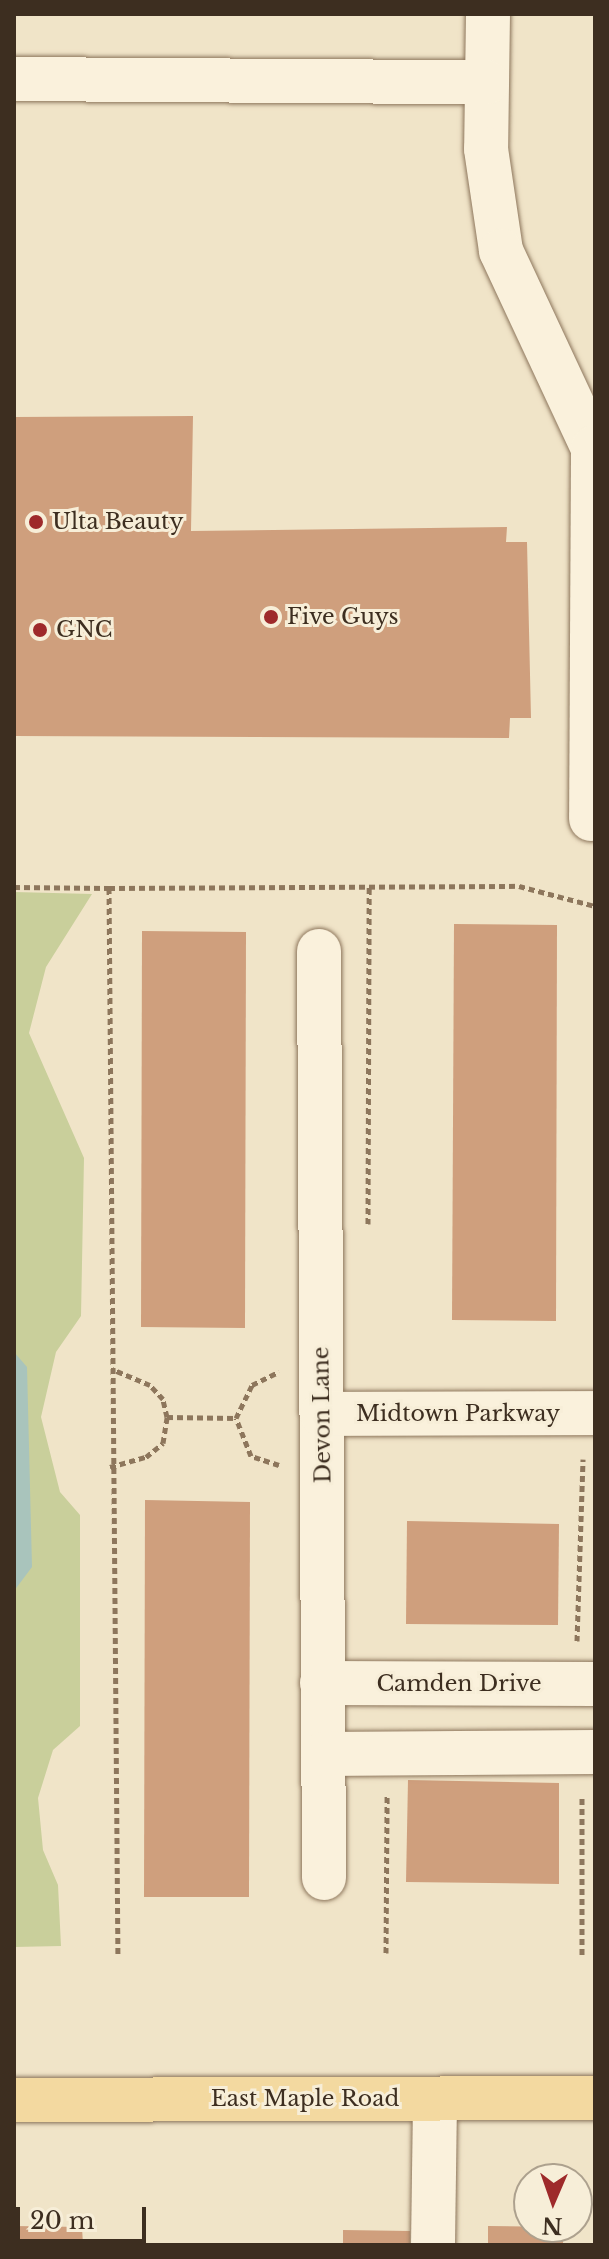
<!DOCTYPE html>
<style>
body{margin:0}
#map{position:relative;width:609px;height:2259px;overflow:hidden;background:#f0e4c8;font-family:"Libre Baskerville",serif}
div>[style]{position:absolute}
.green>*{inset:0;background:#c9cf9b}
.water>*{inset:0;background:#a9c4bc}
.building>*{inset:0;background:#cf9f7d}
.path>*{height:5px;margin-top:-2.5px;transform-origin:0;background:repeating-linear-gradient(90deg,#8d765c 0 6px,transparent 0 10px)}
.roads{filter:drop-shadow(0 0 2px #8d765c) drop-shadow(0 0 2px #8d765c)}
.minor>*{height:44px;margin:-22px;padding:0 22px;transform-origin:22px;border-radius:22px;background:#faf1dc}
.major>*{height:44px;margin:-22px;padding:0 22px;transform-origin:22px;border-radius:22px;background:#f3d9a0}
.dots>*{width:22px;height:22px;translate:-50% -50%;box-sizing:border-box;border:4px solid #f7eed8;border-radius:50%}
span{translate:-50% -50%;white-space:nowrap;text-align:center;line-height:1.15;-webkit-text-stroke:6px #f7eed8;paint-order:stroke}
.poi-label{font-size:22px;color:#3d2e20}
.left{translate:0 -50%;text-align:left}
.street-label{font-size:22px;color:#3d2e20}
.frame{position:absolute;inset:0;border:16px solid #3d2e20;pointer-events:none}
.north{position:absolute;left:513px;top:2163px;width:80px;height:80px;box-sizing:border-box;background:#f7eed8;border:2px solid #ada18e;border-radius:50%;rotate:182deg;font-size:22px;font-weight:700;line-height:32px;text-align:center;color:#3d2e20}
.north::after{content:'';display:block;margin:auto;width:28px;height:36px;background:#9e2a2b;clip-path:polygon(50% 0,100% 100%,50% 72%,0 100%)}
.scale{position:absolute;left:16px;top:2207px;width:130px;height:36px;box-sizing:border-box;border:4px solid #3d2e20;border-top:0;padding-left:10px;font-size:24px;line-height:28px;white-space:nowrap;color:#3d2e20;-webkit-text-stroke:6px #f7eed8;paint-order:stroke}
</style>
<div id="map">
<div class="green">
<div style="clip-path:polygon(14px 892px,92px 894px,46px 967px,29px 1033px,84px 1158px,81px 1316px,56px 1352px,41px 1417px,60px 1492px,80px 1515px,80px 1726px,53px 1750px,38px 1798px,43px 1850px,58px 1885px,61px 1946px,14px 1947px)"></div>
</div>
<div class="water">
<div style="clip-path:polygon(14px 1352px,27px 1367px,32px 1567px,14px 1591px)"></div>
</div>
<div class="building">
<div style="clip-path:polygon(193px 416px,191px 531px,507px 527px,506px 542px,527px 542px,531px 718px,510px 718px,509px 738px,14px 736px,14px 417px)"></div>
<div style="clip-path:polygon(454px 924px,557px 925px,556px 1321px,452px 1320px)"></div>
<div style="clip-path:polygon(142px 931px,246px 932px,245px 1328px,141px 1327px)"></div>
<div style="clip-path:polygon(145px 1500px,250px 1502px,249px 1897px,144px 1897px)"></div>
<div style="clip-path:polygon(407px 1521px,559px 1524px,558px 1625px,406px 1624px)"></div>
<div style="clip-path:polygon(408px 1780px,559px 1783px,559px 1884px,406px 1882px)"></div>
<div style="clip-path:polygon(14px 2226px,82px 2227px,83px 2245px,14px 2245px)"></div>
<div style="clip-path:polygon(488px 2226px,563px 2227px,563px 2245px,488px 2245px)"></div>
<div style="clip-path:polygon(343px 2230px,410px 2231px,410px 2245px,343px 2245px)"></div>
</div>
<div class="path">
<div style="left:14px;top:887px;width:95px;rotate:0.6deg"></div>
<div style="left:109px;top:888px;width:1066px;rotate:89.52deg"></div>
<div style="left:109px;top:888px;width:410px;rotate:-0.3deg"></div>
<div style="left:519px;top:886px;width:79px;rotate:14.7deg"></div>
<div style="left:368px;top:1224px;width:337px;rotate:-89.8deg"></div>
<div style="left:167px;top:1417px;width:69px;rotate:0.8deg"></div>
<div style="left:279px;top:1465px;width:29px;rotate:-162deg"></div>
<div style="left:251px;top:1456px;width:41px;rotate:-111.5deg"></div>
<div style="left:236px;top:1418px;width:37px;rotate:-64deg"></div>
<div style="left:252px;top:1385px;width:30px;rotate:-26deg"></div>
<div style="left:110px;top:1467px;width:37px;rotate:-16deg"></div>
<div style="left:146px;top:1457px;width:22px;rotate:-39deg"></div>
<div style="left:163px;top:1443px;width:26px;rotate:-81deg"></div>
<div style="left:167px;top:1417px;width:18px;rotate:-103deg"></div>
<div style="left:163px;top:1399px;width:19px;rotate:-133deg"></div>
<div style="left:150px;top:1385px;width:41px;rotate:-157.2deg"></div>
<div style="left:577px;top:1641px;width:182px;rotate:-88.1deg"></div>
<div style="left:386px;top:1953px;width:157px;rotate:-89.6deg"></div>
<div style="left:582px;top:1955px;width:159px;rotate:-90deg"></div>
</div>
<div class="roads">
<div class="minor">
<div style="left:488px;top:14px;width:135px;rotate:90.8deg"></div>
<div style="left:486px;top:149px;width:103px;rotate:81.6deg"></div>
<div style="left:501px;top:251px;width:217px;rotate:65deg"></div>
<div style="left:593px;top:448px;width:371px;rotate:90.3deg"></div>
<div style="left:14px;top:79px;width:473px;rotate:0.4deg"></div>
<div style="left:319px;top:951px;width:927px;rotate:89.69deg"></div>
<div style="left:322px;top:1414px;width:273px;rotate:-0.2deg"></div>
<div style="left:322px;top:1683px;width:273px;rotate:0.2deg"></div>
<div style="left:323px;top:1754px;width:272px;rotate:-0.4deg"></div>
<div style="left:433px;top:2245px;width:145px;rotate:-89.2deg"></div>
</div>
<div class="major">
<div style="left:14px;top:2100px;width:581px;rotate:-0.2deg"></div>
</div>
</div>
<div class="dots">
<div style="left:36px;top:522px;background:#9e2a2b"></div>
<div style="left:271px;top:617px;background:#9e2a2b"></div>
<div style="left:40px;top:630px;background:#9e2a2b"></div>
</div>
<div class="poi-label">
<span class="left" style="left:52px;top:522px">Ulta Beauty</span>
<span class="left" style="left:287px;top:617px">Five Guys</span>
<span class="left" style="left:56px;top:630px">GNC</span>
</div>
<div class="street-label">
<span style="left:458px;top:1414px">Midtown Parkway</span>
<span style="left:322px;top:1415px;rotate:-91deg">Devon Lane</span>
<span style="left:459px;top:1684px">Camden Drive</span>
<span style="left:305px;top:2099px">East Maple Road</span>
</div>
<div class="frame"></div>
<div class="north">N</div>
<div class="scale">20 m</div>
</div>
